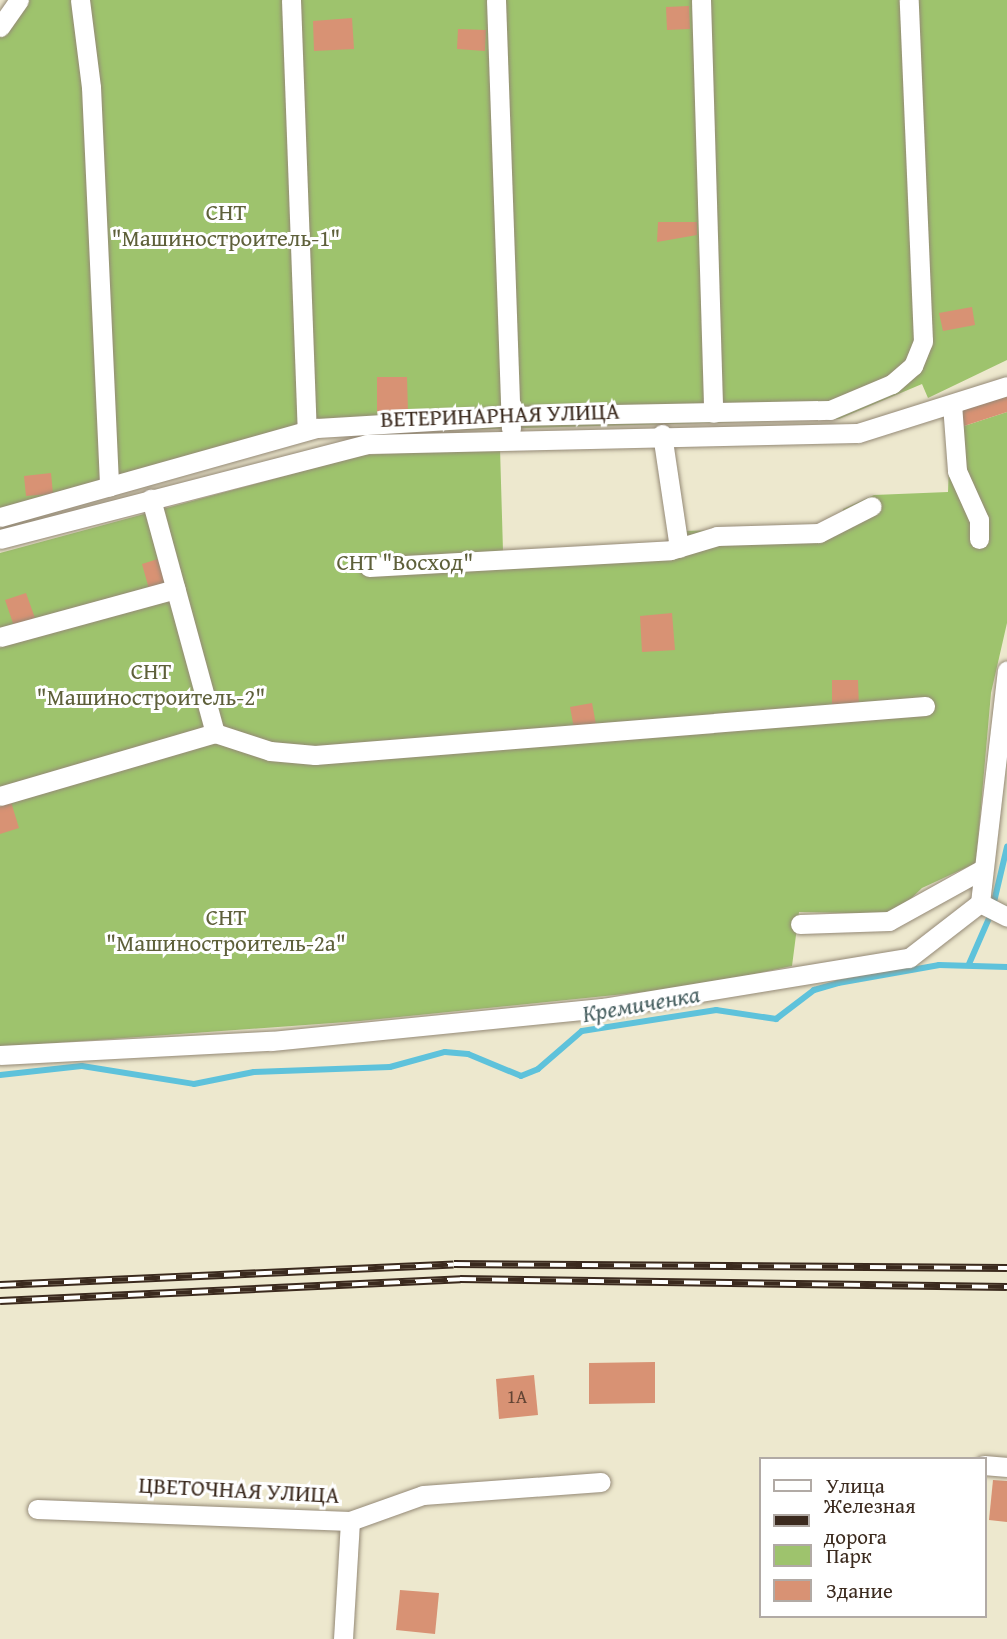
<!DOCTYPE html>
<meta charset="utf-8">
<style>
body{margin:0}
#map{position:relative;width:1007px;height:1639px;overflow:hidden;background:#ede8ce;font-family:"Gentium Book Plus",serif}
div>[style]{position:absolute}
.green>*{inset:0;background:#9ec36d}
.stream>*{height:6px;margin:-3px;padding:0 3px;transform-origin:3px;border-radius:3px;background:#5ec2db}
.building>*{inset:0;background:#d89274}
.roads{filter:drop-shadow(0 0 2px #948976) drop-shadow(0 0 2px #948976)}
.minor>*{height:19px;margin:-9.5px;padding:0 9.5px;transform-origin:9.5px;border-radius:9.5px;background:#fff}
.rail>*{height:8px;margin-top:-4px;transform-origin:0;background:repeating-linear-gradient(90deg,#fff 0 16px,#3b2a1e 0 32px);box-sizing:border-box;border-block:2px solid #3b2a1e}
span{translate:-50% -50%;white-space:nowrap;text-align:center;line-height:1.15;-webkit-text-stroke:6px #fff;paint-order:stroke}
.number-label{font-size:19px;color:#624434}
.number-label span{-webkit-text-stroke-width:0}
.park-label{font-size:23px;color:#5e603a}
.street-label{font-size:23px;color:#3b2a1e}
.water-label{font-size:24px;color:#475f60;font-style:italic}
.legend{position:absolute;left:759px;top:1457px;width:228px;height:161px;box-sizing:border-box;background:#fff;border:2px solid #b1aaa5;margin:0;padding:9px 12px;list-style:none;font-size:21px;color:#3b2a1e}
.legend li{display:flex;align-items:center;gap:14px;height:35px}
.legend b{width:35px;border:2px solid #b1aaa5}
</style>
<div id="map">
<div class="green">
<div style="clip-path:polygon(9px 0,1007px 0,1007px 360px,928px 398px,922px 384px,839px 419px,318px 434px,0 525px,0 13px)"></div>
<div style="clip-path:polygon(1007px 412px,1007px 623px,991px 693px,976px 863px,922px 888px,895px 914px,799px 912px,792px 966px,693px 987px,360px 1021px,0 1047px,0 553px,362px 455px,500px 448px,503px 551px,668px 543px,683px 531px,812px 528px,842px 518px,843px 509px,874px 495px,948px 492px,950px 438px,961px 427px)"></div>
</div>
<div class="stream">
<div style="left:994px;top:902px;width:57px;rotate:-76.7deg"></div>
<div style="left:969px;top:964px;width:52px;rotate:-66.4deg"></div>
<div style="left:0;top:1075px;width:82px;rotate:-6.3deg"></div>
<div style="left:82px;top:1066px;width:113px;rotate:9.1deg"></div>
<div style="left:194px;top:1084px;width:61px;rotate:-11.3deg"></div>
<div style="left:254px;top:1072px;width:136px;rotate:-2.1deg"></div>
<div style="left:390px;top:1067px;width:57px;rotate:-15.3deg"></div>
<div style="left:445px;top:1052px;width:23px;rotate:5deg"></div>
<div style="left:468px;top:1054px;width:57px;rotate:22.5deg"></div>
<div style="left:521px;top:1076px;width:18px;rotate:-22deg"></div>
<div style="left:538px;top:1069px;width:58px;rotate:-40.8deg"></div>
<div style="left:582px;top:1031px;width:136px;rotate:-8.9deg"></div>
<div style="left:716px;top:1010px;width:61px;rotate:8.5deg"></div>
<div style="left:776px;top:1019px;width:48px;rotate:-37.3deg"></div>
<div style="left:814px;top:990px;width:25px;rotate:-16deg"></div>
<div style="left:838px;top:983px;width:103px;rotate:-10.1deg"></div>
<div style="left:939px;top:965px;width:68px;rotate:1.7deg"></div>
</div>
<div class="building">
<div style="clip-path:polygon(689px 6px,690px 29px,667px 30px,666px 7px)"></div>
<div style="clip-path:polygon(352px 18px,354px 49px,314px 51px,313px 21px)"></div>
<div style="clip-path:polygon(458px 29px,486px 30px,485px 51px,457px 49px)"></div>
<div style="clip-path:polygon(658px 222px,697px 222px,697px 235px,657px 242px)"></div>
<div style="clip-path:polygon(972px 307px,975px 325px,943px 331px,939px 313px)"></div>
<div style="clip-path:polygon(377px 377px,407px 377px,408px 412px,377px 413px)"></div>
<div style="clip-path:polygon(1007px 396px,1007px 412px,961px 427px,957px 411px)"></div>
<div style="clip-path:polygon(51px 473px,53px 494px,26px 496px,24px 476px)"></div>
<div style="clip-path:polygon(161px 558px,168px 584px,149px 589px,142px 564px)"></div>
<div style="clip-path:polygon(26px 593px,35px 618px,14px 626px,5px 600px)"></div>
<div style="clip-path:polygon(672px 613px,675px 650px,642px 652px,640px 616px)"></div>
<div style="clip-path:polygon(832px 680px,858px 680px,859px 709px,832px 710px)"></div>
<div style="clip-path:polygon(592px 703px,597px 730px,575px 734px,570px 707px)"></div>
<div style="clip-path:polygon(11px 802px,19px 828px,0 834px,0 806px)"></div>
<div style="clip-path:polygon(655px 1362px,655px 1403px,589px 1404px,589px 1363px)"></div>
<div style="clip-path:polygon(534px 1375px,538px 1415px,499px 1419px,496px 1379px)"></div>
<div style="clip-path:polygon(993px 1480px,1007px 1481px,1007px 1522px,989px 1520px)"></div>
<div style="clip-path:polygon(400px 1590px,439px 1593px,435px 1634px,396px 1630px)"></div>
</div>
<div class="roads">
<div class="minor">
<div style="left:80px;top:0;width:88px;rotate:82.8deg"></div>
<div style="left:91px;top:87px;width:400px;rotate:87.4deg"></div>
<div style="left:291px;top:0;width:429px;rotate:87.9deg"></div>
<div style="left:496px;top:0;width:429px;rotate:88deg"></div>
<div style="left:701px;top:0;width:413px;rotate:88.3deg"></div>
<div style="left:0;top:27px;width:33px;rotate:-55deg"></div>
<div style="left:952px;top:404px;width:67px;rotate:85.7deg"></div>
<div style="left:957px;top:471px;width:54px;rotate:65.8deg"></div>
<div style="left:979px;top:520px;width:19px;rotate:90deg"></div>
<div style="left:662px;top:434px;width:115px;rotate:81.5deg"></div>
<div style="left:0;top:517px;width:329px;rotate:-15.7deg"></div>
<div style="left:317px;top:428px;width:194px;rotate:-3.5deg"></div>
<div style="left:511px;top:416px;width:319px;rotate:-1.1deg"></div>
<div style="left:830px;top:410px;width:67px;rotate:-22.8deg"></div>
<div style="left:892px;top:384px;width:28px;rotate:-41deg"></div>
<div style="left:913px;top:366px;width:27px;rotate:-68deg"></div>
<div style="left:923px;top:341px;width:341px;rotate:-92.4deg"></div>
<div style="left:0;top:539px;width:379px;rotate:-14.5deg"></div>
<div style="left:367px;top:444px;width:491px;rotate:-1.3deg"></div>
<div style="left:858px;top:433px;width:156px;rotate:-17.5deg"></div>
<div style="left:369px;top:567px;width:302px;rotate:-3.2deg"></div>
<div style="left:671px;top:550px;width:48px;rotate:-16.9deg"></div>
<div style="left:717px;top:536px;width:102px;rotate:-1.7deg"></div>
<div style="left:819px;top:533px;width:59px;rotate:-27deg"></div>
<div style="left:0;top:637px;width:182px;rotate:-15.3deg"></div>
<div style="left:215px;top:733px;width:58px;rotate:18.1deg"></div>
<div style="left:270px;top:751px;width:45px;rotate:5.1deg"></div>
<div style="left:315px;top:755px;width:612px;rotate:-4.59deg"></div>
<div style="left:0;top:796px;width:224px;rotate:-16.3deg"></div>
<div style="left:215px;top:733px;width:243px;rotate:-105.3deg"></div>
<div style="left:980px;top:903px;width:30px;rotate:27deg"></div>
<div style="left:800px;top:924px;width:89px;rotate:-1.9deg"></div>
<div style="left:889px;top:921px;width:105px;rotate:-29deg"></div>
<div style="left:0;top:1055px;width:271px;rotate:-3deg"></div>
<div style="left:271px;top:1041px;width:333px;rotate:-5.7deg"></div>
<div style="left:602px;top:1008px;width:311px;rotate:-9.3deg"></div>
<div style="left:909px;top:958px;width:90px;rotate:-37.8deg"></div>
<div style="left:980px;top:903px;width:234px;rotate:-83.4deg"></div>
<div style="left:984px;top:1465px;width:23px;rotate:5deg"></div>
<div style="left:37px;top:1509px;width:313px;rotate:2.2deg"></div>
<div style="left:350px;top:1521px;width:77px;rotate:-19.6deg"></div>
<div style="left:423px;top:1495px;width:178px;rotate:-4.2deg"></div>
<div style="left:343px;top:1639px;width:118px;rotate:-86.6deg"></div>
</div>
</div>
<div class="rail">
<div style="left:0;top:1285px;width:454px;rotate:-2.6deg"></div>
<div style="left:454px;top:1264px;width:553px;rotate:0.41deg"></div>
<div style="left:0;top:1301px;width:461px;rotate:-2.7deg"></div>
<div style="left:460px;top:1279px;width:547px;rotate:0.84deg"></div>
</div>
<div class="number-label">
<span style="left:517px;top:1397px">1А</span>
</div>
<div class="park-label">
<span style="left:226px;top:225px">СНТ<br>"Машиностроитель-1"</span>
<span style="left:405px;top:562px">СНТ "Восход"</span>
<span style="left:151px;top:684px">СНТ<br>"Машиностроитель-2"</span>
<span style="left:226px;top:930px">СНТ<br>"Машиностроитель-2а"</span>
</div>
<div class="street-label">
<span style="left:500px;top:415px;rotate:-2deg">ВЕТЕРИНАРНАЯ УЛИЦА</span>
<span style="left:239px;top:1490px;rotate:3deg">ЦВЕТОЧНАЯ УЛИЦА</span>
</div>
<div class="water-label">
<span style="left:641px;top:1004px;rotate:-10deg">Кремиченка</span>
</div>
<ul class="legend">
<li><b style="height:9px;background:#fff"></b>Улица</li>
<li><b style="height:9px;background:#3b2a1e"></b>Железная дорога</li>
<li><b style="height:19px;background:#9ec36d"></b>Парк</li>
<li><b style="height:19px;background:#d89274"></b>Здание</li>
</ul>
</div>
